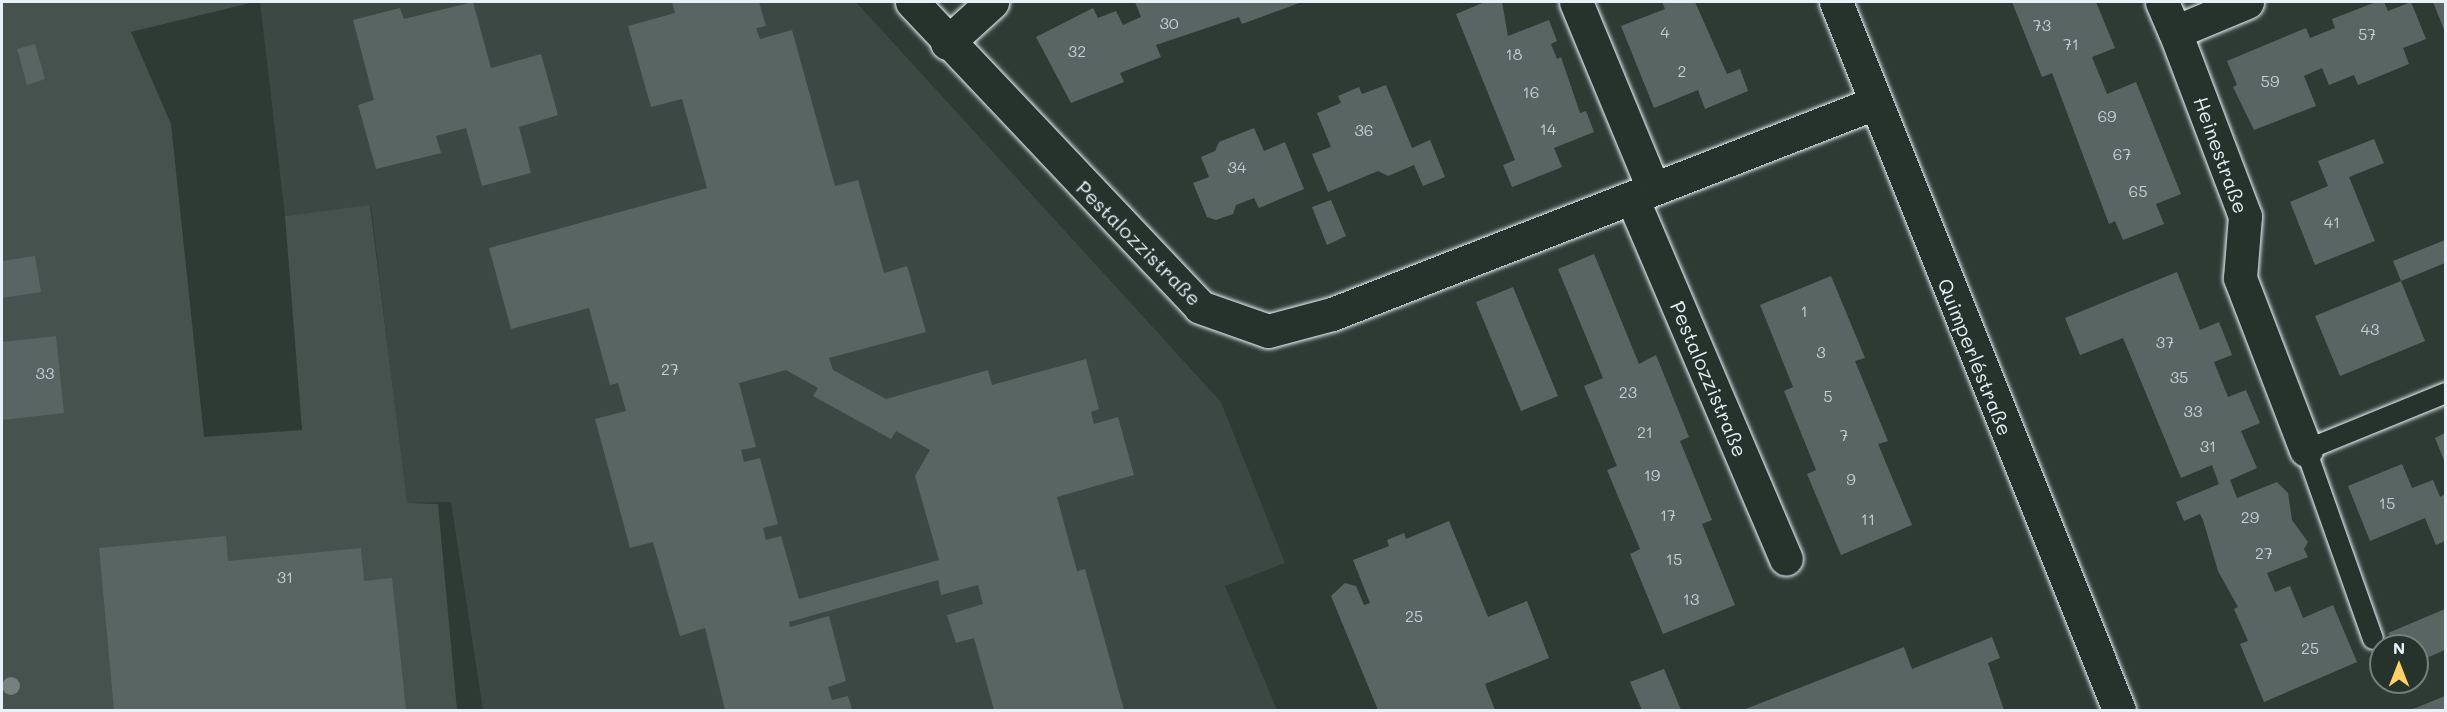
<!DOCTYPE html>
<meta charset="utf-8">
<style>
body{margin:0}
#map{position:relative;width:2447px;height:712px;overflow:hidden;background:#2e3b35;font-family:Mali,sans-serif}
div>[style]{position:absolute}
.built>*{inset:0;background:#3b4843}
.green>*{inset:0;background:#45524e}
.building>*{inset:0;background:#596563}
.roads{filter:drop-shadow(0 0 2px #e8f1f8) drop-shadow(0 0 2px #e8f1f8)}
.service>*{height:20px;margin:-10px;padding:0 10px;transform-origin:10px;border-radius:10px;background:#26332d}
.minor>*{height:33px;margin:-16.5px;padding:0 16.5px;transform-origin:16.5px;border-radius:16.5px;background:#26332d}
.trees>*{width:18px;height:18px;margin:-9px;border-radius:50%;background:#75807f}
span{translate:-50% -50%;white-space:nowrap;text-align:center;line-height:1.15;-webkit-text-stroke:4.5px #26332d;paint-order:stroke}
.number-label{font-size:16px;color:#c4ced3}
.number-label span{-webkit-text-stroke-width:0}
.street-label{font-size:20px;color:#e8f1f8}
.frame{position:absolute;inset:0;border:3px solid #e8f1f8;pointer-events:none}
.north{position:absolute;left:2369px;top:634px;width:60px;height:60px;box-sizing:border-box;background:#26332d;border:2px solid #747f7e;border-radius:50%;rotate:0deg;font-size:16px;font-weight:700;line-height:24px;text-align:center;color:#e8f1f8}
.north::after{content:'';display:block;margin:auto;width:21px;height:27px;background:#ffd166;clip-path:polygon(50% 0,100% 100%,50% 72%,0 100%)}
</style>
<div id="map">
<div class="built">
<div style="clip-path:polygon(260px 2px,856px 2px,1221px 402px,1285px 563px,1225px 586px,1277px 710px,483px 710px,451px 502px,406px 503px,371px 206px,285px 216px)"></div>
</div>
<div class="green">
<div style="clip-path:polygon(2px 2px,254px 2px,131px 32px,171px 124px,204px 437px,302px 430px,285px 216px,370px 205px,407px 503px,438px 504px,457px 710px,2px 710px)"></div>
</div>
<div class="building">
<div style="clip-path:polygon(473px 2px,491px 68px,541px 54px,558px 115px,519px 127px,531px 173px,482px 186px,466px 128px,436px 136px,441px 153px,376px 169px,358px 105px,374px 100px,353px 20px,400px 8px,404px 19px)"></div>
<div style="clip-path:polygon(evenodd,672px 2px,759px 2px,766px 26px,756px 28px,760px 39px,792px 30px,835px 186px,858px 180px,884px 273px,907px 266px,926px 332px,829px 358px,833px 370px,886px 399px,988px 370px,992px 385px,1086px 359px,1099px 409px,1091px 412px,1094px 424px,1118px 417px,1134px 475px,1057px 497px,1077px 571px,1085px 569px,1124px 710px,994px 710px,974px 638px,956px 643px,947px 615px,983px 604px,978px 585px,941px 595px,938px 580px,789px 622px,790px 627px,829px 616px,846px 681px,828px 687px,832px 700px,848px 696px,852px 710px,725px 710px,705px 628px,680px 636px,653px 542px,630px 548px,595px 419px,626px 411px,618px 383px,610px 385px,589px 308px,511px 329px,489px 248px,707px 188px,682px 99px,651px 107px,628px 26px,675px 13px,672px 2px,786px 370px,818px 388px,813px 396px,891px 439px,896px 431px,930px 450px,915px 476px,939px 560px,799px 599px,781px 536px,766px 540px,763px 528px,778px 524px,760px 458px,744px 462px,741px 450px,756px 447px,739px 383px,786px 370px)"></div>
<div style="clip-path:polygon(1135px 2px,1302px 2px,1242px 24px,1239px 17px,1156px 45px,1161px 57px,1120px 73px,1124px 82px,1071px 103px,1036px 37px,1093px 8px,1098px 18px,1116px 11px,1123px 25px,1141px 17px)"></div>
<div style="clip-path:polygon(1485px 2px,1502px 2px,1508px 36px,1549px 20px,1557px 41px,1551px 44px,1557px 59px,1561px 57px,1580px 113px,1586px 111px,1594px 132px,1554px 148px,1562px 167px,1512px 187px,1503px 165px,1515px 160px,1456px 14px)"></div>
<div style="clip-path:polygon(1662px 2px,1695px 2px,1727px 74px,1740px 69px,1748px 91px,1705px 109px,1698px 90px,1654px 108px,1621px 26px,1665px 9px)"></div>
<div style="clip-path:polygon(2012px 2px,2096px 2px,2115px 48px,2092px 57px,2107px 94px,2136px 82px,2181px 194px,2156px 204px,2164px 224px,2123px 240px,2115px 221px,2109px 224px,2052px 73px,2042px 77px)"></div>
<div style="clip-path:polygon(2376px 2px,2384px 2px,2388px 11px,2411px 2px,2426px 39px,2403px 48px,2409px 64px,2358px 85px,2354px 75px,2329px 85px,2322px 68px,2304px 76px,2316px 106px,2254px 130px,2233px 87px,2237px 85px,2227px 61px,2306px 28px,2310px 38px,2335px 28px,2332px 19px)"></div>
<div style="clip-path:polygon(2433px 2px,2445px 2px,2445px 32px)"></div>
<div style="clip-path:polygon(35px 44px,45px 79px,27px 85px,17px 49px)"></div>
<div style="clip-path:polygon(1386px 85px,1412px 148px,1430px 140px,1445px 177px,1423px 186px,1414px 165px,1388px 176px,1378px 171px,1328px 192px,1312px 154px,1331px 147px,1317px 113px,1341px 103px,1338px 96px,1359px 87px,1362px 94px)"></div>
<div style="clip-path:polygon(1254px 128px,1264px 151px,1285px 142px,1304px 189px,1259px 208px,1254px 198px,1236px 205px,1233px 214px,1216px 220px,1207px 217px,1193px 183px,1209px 177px,1201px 157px,1215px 151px,1219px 142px)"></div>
<div style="clip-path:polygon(2374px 139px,2384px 163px,2349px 177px,2375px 241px,2315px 265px,2290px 202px,2328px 186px,2318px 161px)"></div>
<div style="clip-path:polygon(1331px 200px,1346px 236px,1327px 245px,1312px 207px)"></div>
<div style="clip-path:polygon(2445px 240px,2445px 263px,2401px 281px,2425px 341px,2340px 376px,2315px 316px,2401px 281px,2393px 261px)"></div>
<div style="clip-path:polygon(1594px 254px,1639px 364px,1656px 355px,1689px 437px,1680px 441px,1712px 520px,1702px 524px,1735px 605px,1663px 634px,1630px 554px,1640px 549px,1607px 470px,1617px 466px,1584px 386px,1603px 378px,1558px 269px)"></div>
<div style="clip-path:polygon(35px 256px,41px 292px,2px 298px,2px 261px)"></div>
<div style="clip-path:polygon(2177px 272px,2200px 330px,2219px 322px,2232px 355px,2214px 362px,2228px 397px,2246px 390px,2260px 423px,2241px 431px,2257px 468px,2230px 480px,2237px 498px,2277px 482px,2288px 493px,2292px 520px,2308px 542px,2304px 549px,2308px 557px,2267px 573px,2275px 592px,2290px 586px,2303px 618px,2333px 605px,2357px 662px,2264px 702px,2240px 644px,2248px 641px,2234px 609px,2238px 607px,2218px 571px,2203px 520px,2200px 514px,2184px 521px,2176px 502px,2219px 484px,2212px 465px,2181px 478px,2123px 338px,2080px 355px,2065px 318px)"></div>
<div style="clip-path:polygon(1831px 276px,1865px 358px,1855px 361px,1888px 441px,1878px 444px,1912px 525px,1841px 555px,1807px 474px,1816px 470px,1784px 391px,1793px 387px,1760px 305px)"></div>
<div style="clip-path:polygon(1513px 287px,1558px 396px,1521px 411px,1476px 302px)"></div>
<div style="clip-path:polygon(56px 336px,64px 413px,2px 420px,2px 342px)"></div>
<div style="clip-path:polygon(2445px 433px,2445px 463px,2435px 438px)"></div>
<div style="clip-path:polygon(2402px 464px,2412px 488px,2433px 480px,2440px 497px,2445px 494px,2445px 541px,2436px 545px,2425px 518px,2370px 541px,2348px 486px)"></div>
<div style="clip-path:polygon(1449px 521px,1488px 617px,1527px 601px,1549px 658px,1485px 684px,1495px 710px,1378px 710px,1331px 596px,1345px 583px,1356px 586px,1364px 605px,1370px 603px,1353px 560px,1389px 546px,1387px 540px,1404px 533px,1406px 539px)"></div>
<div style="clip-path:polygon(226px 536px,228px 561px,361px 548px,364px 581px,392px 578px,406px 710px,114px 710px,99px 548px)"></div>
<div style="clip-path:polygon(2445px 609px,2445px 650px,2417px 662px,2417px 646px,2393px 646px,2388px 633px)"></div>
<div style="clip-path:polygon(1992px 637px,2000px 658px,1988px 663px,2004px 710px,1743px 710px,1904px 647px,1912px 669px)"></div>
<div style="clip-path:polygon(1664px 669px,1681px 710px,1642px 710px,1630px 682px)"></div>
<div style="clip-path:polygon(2445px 696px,2445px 710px,2409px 710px,2418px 707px)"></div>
</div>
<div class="roads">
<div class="service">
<div style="left:2373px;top:639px;width:201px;rotate:-109.5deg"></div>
<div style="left:2306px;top:450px;width:151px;rotate:-22.2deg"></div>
</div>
<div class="minor">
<div style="left:912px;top:2px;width:419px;rotate:46.6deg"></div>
<div style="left:1200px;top:307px;width:72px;rotate:19.4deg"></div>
<div style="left:1268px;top:331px;width:66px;rotate:-14.9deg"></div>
<div style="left:1332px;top:314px;width:583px;rotate:-21.24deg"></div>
<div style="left:1576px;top:2px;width:201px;rotate:67.5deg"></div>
<div style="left:1836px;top:2px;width:762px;rotate:68.21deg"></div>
<div style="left:2162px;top:2px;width:33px;rotate:67deg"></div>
<div style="left:2247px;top:2px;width:78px;rotate:157.4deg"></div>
<div style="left:2175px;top:32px;width:197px;rotate:69.2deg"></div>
<div style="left:2245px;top:216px;width:62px;rotate:94.6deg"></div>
<div style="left:2240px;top:278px;width:184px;rotate:69deg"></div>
<div style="left:947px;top:43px;width:61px;rotate:-42.3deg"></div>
<div style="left:1632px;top:198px;width:392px;rotate:66.9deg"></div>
</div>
</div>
<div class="trees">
<div style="left:11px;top:686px"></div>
</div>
<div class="number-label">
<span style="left:1169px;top:23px">30</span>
<span style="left:2042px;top:25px">73</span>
<span style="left:1665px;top:32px">4</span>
<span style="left:2367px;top:34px">57</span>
<span style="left:2071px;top:44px">71</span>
<span style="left:1077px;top:51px">32</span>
<span style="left:1514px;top:54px">18</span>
<span style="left:1682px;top:71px">2</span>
<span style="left:2270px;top:81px">59</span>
<span style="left:1531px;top:92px">16</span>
<span style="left:2107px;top:116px">69</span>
<span style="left:1548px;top:129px">14</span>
<span style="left:1364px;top:130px">36</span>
<span style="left:2122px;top:154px">67</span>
<span style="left:1237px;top:167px">34</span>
<span style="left:2138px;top:191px">65</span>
<span style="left:2332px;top:222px">41</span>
<span style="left:1804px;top:311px">1</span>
<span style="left:2370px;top:329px">43</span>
<span style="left:2165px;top:342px">37</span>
<span style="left:1821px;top:352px">3</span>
<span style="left:670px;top:369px">27</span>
<span style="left:45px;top:373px">33</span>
<span style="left:2179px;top:377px">35</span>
<span style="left:1628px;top:392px">23</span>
<span style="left:1828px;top:396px">5</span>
<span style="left:2193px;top:411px">33</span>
<span style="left:1645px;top:432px">21</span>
<span style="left:1844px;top:435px">7</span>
<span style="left:2208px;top:446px">31</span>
<span style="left:1652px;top:475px">19</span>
<span style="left:1851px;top:479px">9</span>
<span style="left:2387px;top:503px">15</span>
<span style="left:1668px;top:515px">17</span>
<span style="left:2250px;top:517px">29</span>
<span style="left:1868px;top:519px">11</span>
<span style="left:2264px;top:553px">27</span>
<span style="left:1674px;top:559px">15</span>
<span style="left:285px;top:577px">31</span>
<span style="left:1691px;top:599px">13</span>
<span style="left:1414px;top:616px">25</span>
<span style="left:2310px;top:648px">25</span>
</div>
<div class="street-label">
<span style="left:2221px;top:155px;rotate:70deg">Heinestraße</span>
<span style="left:1139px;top:243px;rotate:45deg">Pestalozzistraße</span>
<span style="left:1975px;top:357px;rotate:68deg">Quimperléstraße</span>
<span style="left:1709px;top:379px;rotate:67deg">Pestalozzistraße</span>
</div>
<div class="frame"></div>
<div class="north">N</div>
</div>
